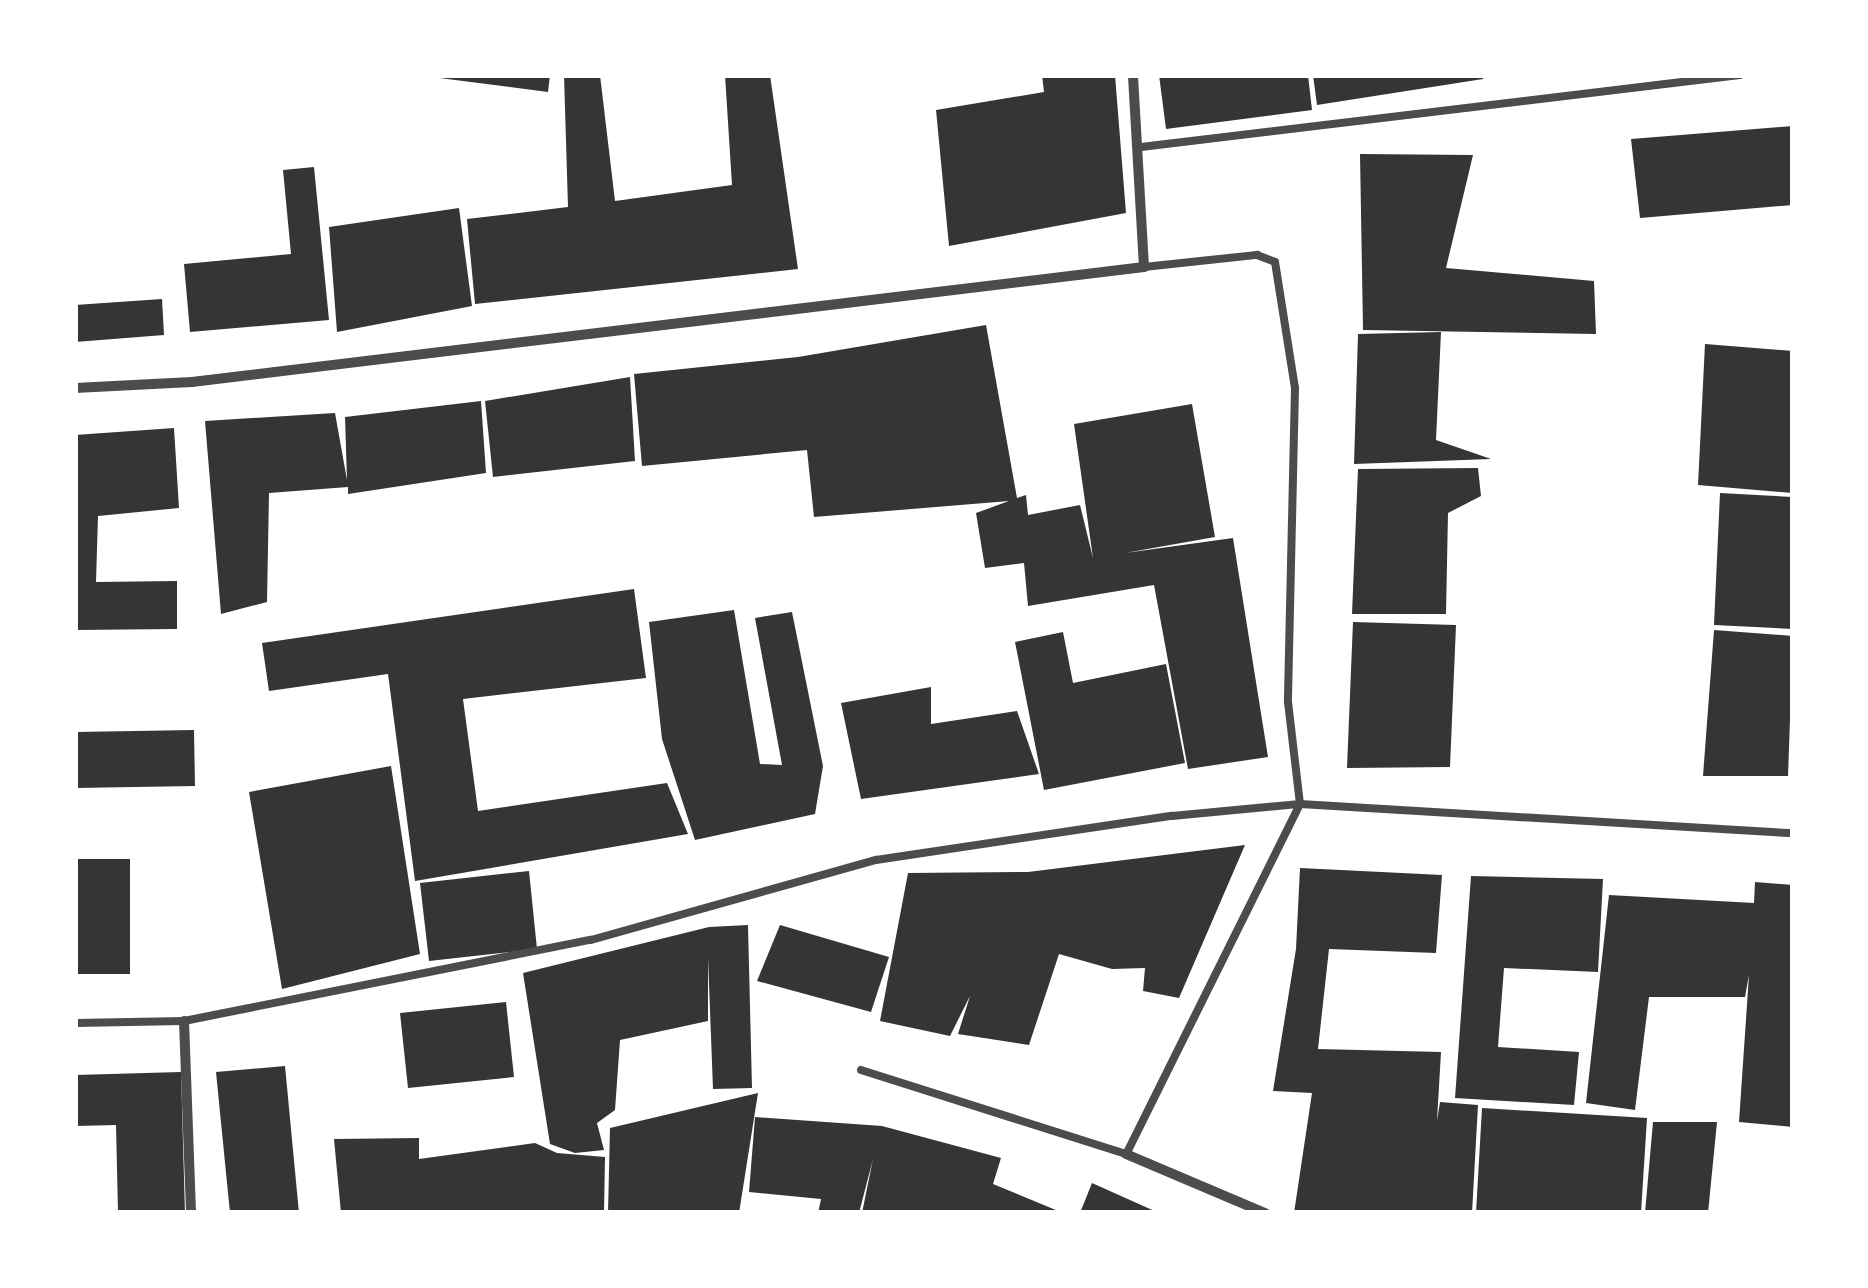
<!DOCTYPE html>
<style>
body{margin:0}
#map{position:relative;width:1868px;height:1288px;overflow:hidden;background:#fff;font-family:"IBM Plex Sans",sans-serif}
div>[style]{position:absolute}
.building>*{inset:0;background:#353535}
.service>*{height:8px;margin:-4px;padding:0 4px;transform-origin:4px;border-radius:4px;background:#4c4c4c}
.minor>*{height:10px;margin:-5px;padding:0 5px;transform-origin:5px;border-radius:5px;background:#4c4c4c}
span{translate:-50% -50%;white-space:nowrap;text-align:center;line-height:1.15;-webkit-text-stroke:8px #fff;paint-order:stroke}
.frame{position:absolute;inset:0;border:78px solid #fff;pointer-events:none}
</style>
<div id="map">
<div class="building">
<div style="clip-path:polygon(416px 75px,550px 75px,548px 92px)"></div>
<div style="clip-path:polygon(564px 75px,600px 75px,615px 201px,732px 185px,725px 75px,770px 75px,798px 269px,475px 304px,467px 219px,568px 207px)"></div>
<div style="clip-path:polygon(1042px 75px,1115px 75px,1126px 213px,949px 246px,936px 110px,1044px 92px)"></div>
<div style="clip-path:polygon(1159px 75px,1308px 75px,1312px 110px,1166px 129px)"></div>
<div style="clip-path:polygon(1313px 75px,1483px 75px,1483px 79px,1317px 105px)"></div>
<div style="clip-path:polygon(1793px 126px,1793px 205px,1640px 218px,1631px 139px)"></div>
<div style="clip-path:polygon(1360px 154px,1473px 155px,1446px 268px,1594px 281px,1596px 334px,1363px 330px)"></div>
<div style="clip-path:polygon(314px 167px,329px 320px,190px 332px,184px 264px,291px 254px,283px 170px)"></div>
<div style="clip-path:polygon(459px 208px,472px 306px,337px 332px,329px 227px)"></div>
<div style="clip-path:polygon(162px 299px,164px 335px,75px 342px,75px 305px)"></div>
<div style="clip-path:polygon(986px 325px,1017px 498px,1026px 495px,1028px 515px,1080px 505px,1093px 558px,1074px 424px,1192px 404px,1215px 537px,1125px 553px,1233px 538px,1268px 757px,1188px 769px,1154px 585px,1028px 606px,1024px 563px,985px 568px,976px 513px,1009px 501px,814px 517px,807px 450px,642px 466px,634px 374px,798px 357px)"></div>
<div style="clip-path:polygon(1441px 332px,1436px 440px,1491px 459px,1354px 464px,1358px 334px)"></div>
<div style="clip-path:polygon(1705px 344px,1793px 351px,1793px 493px,1698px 485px)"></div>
<div style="clip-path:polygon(630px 377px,635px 461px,493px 477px,485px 401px)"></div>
<div style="clip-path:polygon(481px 401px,486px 473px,348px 494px,348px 487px,269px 493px,267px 602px,221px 614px,205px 421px,335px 413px,347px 480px,345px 417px)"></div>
<div style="clip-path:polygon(174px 428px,179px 508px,98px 516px,96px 582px,177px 581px,177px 629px,75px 630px,75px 435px)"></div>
<div style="clip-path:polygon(1478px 468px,1481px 496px,1448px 513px,1446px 614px,1352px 614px,1358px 469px)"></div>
<div style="clip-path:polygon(1720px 493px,1793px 497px,1793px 629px,1714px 625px)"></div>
<div style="clip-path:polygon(634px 589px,646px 678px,463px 699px,478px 811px,667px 783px,688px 834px,415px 881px,388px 674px,269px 691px,262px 643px)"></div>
<div style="clip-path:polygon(734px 610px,760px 764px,782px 765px,755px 618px,792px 612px,823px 766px,815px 814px,695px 840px,662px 739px,649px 622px)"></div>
<div style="clip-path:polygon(1353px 622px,1456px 625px,1450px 767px,1347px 768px)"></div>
<div style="clip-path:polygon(1714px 630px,1793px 636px,1788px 776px,1703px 776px)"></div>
<div style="clip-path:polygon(1063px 632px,1073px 683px,1166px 664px,1185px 763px,1044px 790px,1015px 642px)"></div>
<div style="clip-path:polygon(931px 687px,931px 724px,1017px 711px,1039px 774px,861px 799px,841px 703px)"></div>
<div style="clip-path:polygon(194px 730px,195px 786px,75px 788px,75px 732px)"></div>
<div style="clip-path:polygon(391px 766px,420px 954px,282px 989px,249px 792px)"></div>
<div style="clip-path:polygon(1245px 845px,1179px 998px,1143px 991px,1145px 968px,1112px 969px,1059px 954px,1029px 1045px,958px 1034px,970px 996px,950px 1036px,880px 1021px,908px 873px,1028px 872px)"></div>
<div style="clip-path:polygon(75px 859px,130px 859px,130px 974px,75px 974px)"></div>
<div style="clip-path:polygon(1300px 868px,1442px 875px,1436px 953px,1329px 949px,1318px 1049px,1441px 1052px,1437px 1121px,1440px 1102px,1478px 1105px,1472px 1213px,1294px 1213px,1312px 1093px,1273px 1091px,1296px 949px)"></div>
<div style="clip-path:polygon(529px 871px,537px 949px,429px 961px,420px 883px)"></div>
<div style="clip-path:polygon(1471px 876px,1603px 879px,1598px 972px,1504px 968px,1498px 1047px,1579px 1052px,1574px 1105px,1455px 1098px)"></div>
<div style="clip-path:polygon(1755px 882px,1793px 885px,1793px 1127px,1739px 1122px,1749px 975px,1745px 997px,1649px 997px,1635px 1110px,1586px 1103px,1609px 895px,1754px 903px)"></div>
<div style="clip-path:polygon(748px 925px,752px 1088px,713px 1089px,708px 958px,708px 1021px,620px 1040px,615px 1110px,597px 1123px,604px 1150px,575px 1153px,550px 1144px,523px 973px,709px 927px)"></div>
<div style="clip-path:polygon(780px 925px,889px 957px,871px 1012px,757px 981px)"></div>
<div style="clip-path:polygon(506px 1002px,514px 1077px,408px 1088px,400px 1013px)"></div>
<div style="clip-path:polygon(285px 1066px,299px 1213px,230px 1213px,216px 1072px)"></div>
<div style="clip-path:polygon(181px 1072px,185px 1213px,118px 1213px,116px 1125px,75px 1126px,75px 1075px)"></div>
<div style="clip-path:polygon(758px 1093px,739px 1213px,608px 1213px,610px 1128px)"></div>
<div style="clip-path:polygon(1482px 1108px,1647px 1118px,1641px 1213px,1476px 1213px)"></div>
<div style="clip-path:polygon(755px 1117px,882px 1126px,1001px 1158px,993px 1184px,1063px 1213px,862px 1213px,873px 1159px,859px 1213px,818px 1213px,821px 1199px,749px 1192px)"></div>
<div style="clip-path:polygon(1653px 1122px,1717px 1122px,1708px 1213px,1645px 1213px)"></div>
<div style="clip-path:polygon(419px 1138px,419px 1159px,535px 1143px,557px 1153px,605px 1157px,604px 1213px,341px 1213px,334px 1139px)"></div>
<div style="clip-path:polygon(1092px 1183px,1159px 1213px,1080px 1213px)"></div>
</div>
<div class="service">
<div style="left:1141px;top:147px;width:603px;rotate:-6.85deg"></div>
<div style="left:1144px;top:267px;width:114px;rotate:-6.1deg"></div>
<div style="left:1257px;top:255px;width:19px;rotate:21deg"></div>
<div style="left:1275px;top:262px;width:128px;rotate:81deg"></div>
<div style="left:1295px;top:388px;width:314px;rotate:91.3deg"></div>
<div style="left:1288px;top:702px;width:103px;rotate:83.3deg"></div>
<div style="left:1300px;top:804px;width:494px;rotate:3.4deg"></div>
<div style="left:75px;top:1023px;width:109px;rotate:-1.1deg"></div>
<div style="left:184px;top:1021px;width:415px;rotate:-11.3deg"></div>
<div style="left:591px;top:940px;width:296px;rotate:-15.7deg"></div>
<div style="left:876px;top:860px;width:299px;rotate:-8.5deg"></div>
<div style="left:1172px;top:816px;width:129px;rotate:-5.4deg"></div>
<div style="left:1300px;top:804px;width:391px;rotate:116.4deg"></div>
<div style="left:1126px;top:1154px;width:278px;rotate:-162.4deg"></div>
</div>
<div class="minor">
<div style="left:75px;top:388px;width:117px;rotate:-2.9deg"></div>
<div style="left:192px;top:382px;width:959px;rotate:-6.89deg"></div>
<div style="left:1144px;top:267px;width:192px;rotate:-93.3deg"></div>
<div style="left:184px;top:1021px;width:192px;rotate:87.9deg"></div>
<div style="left:1126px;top:1154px;width:151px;rotate:23deg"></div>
</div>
<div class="frame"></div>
</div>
